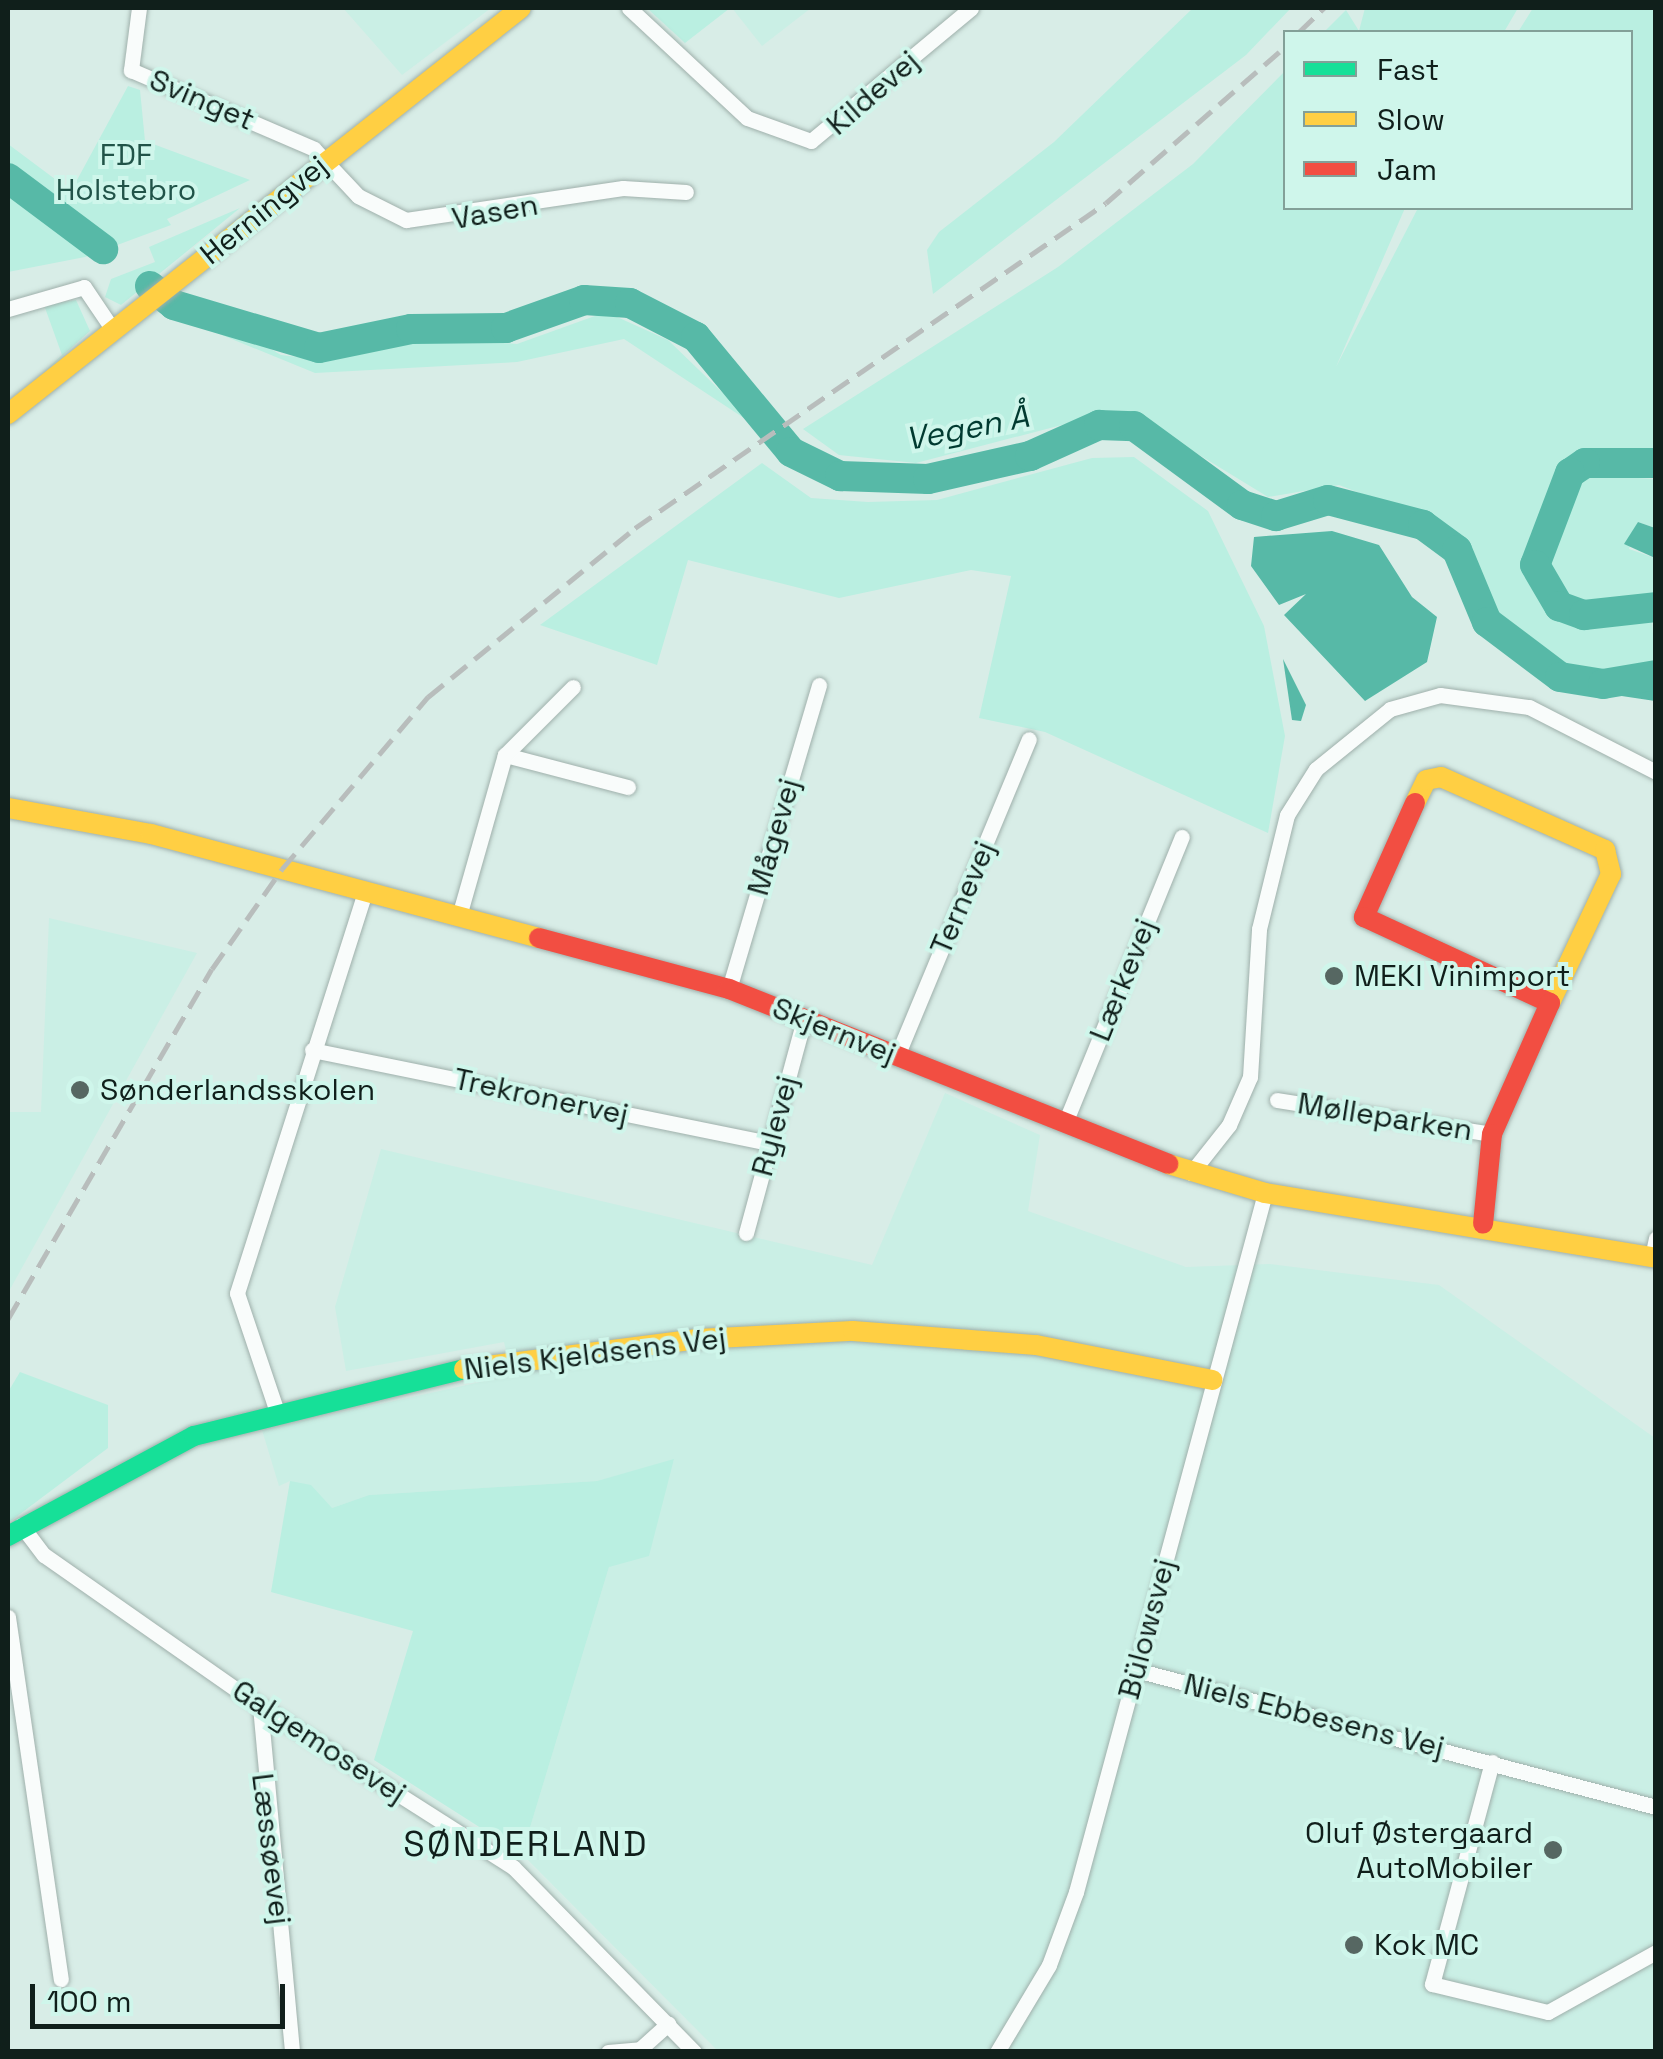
<!DOCTYPE html>
<meta charset="utf-8">
<style>
body{margin:0}
#map{position:relative;width:1663px;height:2059px;overflow:hidden;background:#d8ede7;font-family:"Space Grotesk",sans-serif}
div>[style]{position:absolute}
.built>*{inset:0;background:#caefe5}
.green>*{inset:0;background:#baefe1}
.water>*{inset:0;background:#57b9a7}
.canal>*{height:18px;margin:-9px;padding:0 9px;transform-origin:9px;border-radius:9px;background:#57b9a7}
.river>*{height:30px;margin:-15px;padding:0 15px;transform-origin:15px;border-radius:15px;background:#57b9a7}
.roads{filter:drop-shadow(0 0 2px #9fb0ab) drop-shadow(0 0 2px #9fb0ab)}
.street>*{height:15px;margin:-7.5px;padding:0 7.5px;transform-origin:7.5px;border-radius:7.5px;background:#f9fcfb}
.fast>*{height:20px;margin:-10px;padding:0 10px;transform-origin:10px;border-radius:10px;background:#16e098}
.slow>*{height:20px;margin:-10px;padding:0 10px;transform-origin:10px;border-radius:10px;background:#ffcf43}
.jam>*{height:20px;margin:-10px;padding:0 10px;transform-origin:10px;border-radius:10px;background:#f24e42}
.rail>*{height:5px;margin-top:-2.5px;transform-origin:0;background:repeating-linear-gradient(90deg,#b8bdbc 0 20px,transparent 0 30px)}
.dots>*{width:28px;height:28px;translate:-50% -50%;box-sizing:border-box;border:5px solid #cff6eb;border-radius:50%}
span{translate:-50% -50%;white-space:nowrap;text-align:center;line-height:1.15;-webkit-text-stroke:8px #cff6eb;paint-order:stroke}
.street-label{font-size:30px;color:#101f1b}
.park-label{font-size:30px;color:#215348}
.poi-label{font-size:30px;color:#101f1b}
.left{translate:0 -50%;text-align:left}
.right{translate:-100% -50%;text-align:right}
.water-label{font-size:32px;color:#013a30;font-style:italic}
.quarter-label{font-size:35px;color:#101f1b;letter-spacing:2.5px}
.frame{position:absolute;inset:0;border:10px solid #101f1b;pointer-events:none}
.legend{position:absolute;left:1283px;top:30px;width:350px;height:180px;box-sizing:border-box;background:#cff6eb;border:2px solid #83a098;margin:0;padding:12px 18px;list-style:none;font-size:30px;color:#101f1b}
.legend li{display:flex;align-items:center;gap:20px;height:50px}
.legend b{width:50px;border:2px solid #83a098}
.scale{position:absolute;left:30px;top:1984px;width:255px;height:45px;box-sizing:border-box;border:5px solid #101f1b;border-top:0;padding-left:12px;font-size:30px;line-height:35px;white-space:nowrap;color:#101f1b;-webkit-text-stroke:8px #cff6eb;paint-order:stroke}
</style>
<div id="map">
<div class="built">
<div style="clip-path:polygon(343px 8px,491px 8px,402px 75px)"></div>
<div style="clip-path:polygon(732px 8px,811px 8px,762px 46px)"></div>
<div style="clip-path:polygon(49px 918px,197px 953px,8px 1293px,8px 1112px,41px 1112px)"></div>
<div style="clip-path:polygon(945px 1093px,1040px 1135px,1028px 1211px,1186px 1267px,1269px 1264px,1439px 1285px,1655px 1438px,1655px 2051px,718px 2051px,522px 1854px,609px 1567px,674px 1460px,597px 1481px,369px 1495px,332px 1508px,290px 1481px,279px 1486px,262px 1430px,512px 1375px,504px 1342px,346px 1371px,335px 1307px,381px 1149px,872px 1265px)"></div>
</div>
<div class="green">
<div style="clip-path:polygon(647px 8px,730px 8px,685px 43px)"></div>
<div style="clip-path:polygon(1193px 8px,1291px 8px,1246px 55px,933px 294px,927px 250px,939px 232px,1054px 142px)"></div>
<div style="clip-path:polygon(1365px 8px,1518px 8px,1504px 32px,1324px 32px,1346px 10px,1359px 31px)"></div>
<div style="clip-path:polygon(1533px 8px,1655px 8px,1655px 455px,1602px 451px,1565px 464px,1530px 536px,1528px 568px,1546px 603px,1569px 622px,1652px 619px,1655px 665px,1612px 675px,1564px 668px,1497px 620px,1455px 530px,1339px 485px,1268px 497px,1134px 415px,1096px 416px,916px 463px,839px 455px,803px 429px,1058px 267px,1193px 164px,1285px 71px,1286px 208px,1405px 208px,1336px 367px,1418px 208px,1630px 208px,1630px 32px,1518px 32px)"></div>
<div style="clip-path:polygon(128px 86px,140px 90px,145px 141px,250px 180px,167px 219px,171px 225px,85px 257px,8px 272px,8px 144px,71px 191px)"></div>
<div style="clip-path:polygon(240px 208px,121px 305px,105px 297px,111px 279px,155px 262px,149px 247px)"></div>
<div style="clip-path:polygon(76px 300px,90px 331px,40px 376px,62px 355px,44px 305px)"></div>
<div style="clip-path:polygon(163px 311px,239px 330px,281px 355px,323px 360px,420px 337px,517px 344px,606px 312px,668px 340px,759px 428px,624px 339px,517px 362px,315px 373px)"></div>
<div style="clip-path:polygon(1134px 457px,1208px 511px,1264px 626px,1285px 736px,1268px 833px,1045px 732px,979px 718px,1011px 576px,971px 570px,839px 598px,688px 560px,657px 665px,540px 625px,762px 463px,811px 498px,868px 502px,937px 500px,1092px 458px)"></div>
<div style="clip-path:polygon(1588px 475px,1655px 479px,1655px 528px,1638px 522px,1629px 549px,1655px 558px,1655px 596px,1579px 608px,1545px 576px,1553px 526px)"></div>
<div style="clip-path:polygon(20px 1372px,108px 1405px,108px 1448px,8px 1523px,8px 1392px)"></div>
<div style="clip-path:polygon(674px 1459px,649px 1556px,609px 1567px,522px 1854px,374px 1760px,413px 1631px,271px 1592px,290px 1481px,311px 1485px,332px 1508px,369px 1495px,597px 1481px)"></div>
</div>
<div class="water">
<div style="clip-path:polygon(1638px 522px,1655px 528px,1655px 558px,1624px 544px)"></div>
<div style="clip-path:polygon(1332px 531px,1379px 545px,1412px 597px,1437px 617px,1427px 662px,1365px 701px,1284px 615px,1306px 594px,1279px 605px,1251px 566px,1254px 537px)"></div>
<div style="clip-path:polygon(1283px 659px,1306px 705px,1301px 721px,1292px 720px)"></div>
</div>
<div class="canal">
<div style="left:1603px;top:684px;width:54px;rotate:8.6deg"></div>
</div>
<div class="river">
<div style="left:8px;top:178px;width:119px;rotate:36.8deg"></div>
<div style="left:150px;top:286px;width:31px;rotate:38deg"></div>
<div style="left:174px;top:305px;width:151px;rotate:16.5deg"></div>
<div style="left:319px;top:348px;width:94px;rotate:-11.7deg"></div>
<div style="left:411px;top:329px;width:95px;rotate:-0.6deg"></div>
<div style="left:506px;top:328px;width:83px;rotate:-19.7deg"></div>
<div style="left:584px;top:300px;width:46px;rotate:3.7deg"></div>
<div style="left:630px;top:303px;width:74px;rotate:27.3deg"></div>
<div style="left:696px;top:337px;width:149px;rotate:50.4deg"></div>
<div style="left:791px;top:452px;width:55px;rotate:26.1deg"></div>
<div style="left:840px;top:476px;width:88px;rotate:2deg"></div>
<div style="left:928px;top:479px;width:105px;rotate:-12.7deg"></div>
<div style="left:1030px;top:456px;width:76px;rotate:-24.2deg"></div>
<div style="left:1099px;top:425px;width:35px;rotate:2deg"></div>
<div style="left:1134px;top:426px;width:134px;rotate:36.2deg"></div>
<div style="left:1242px;top:505px;width:36px;rotate:18deg"></div>
<div style="left:1276px;top:516px;width:54px;rotate:-17.1deg"></div>
<div style="left:1328px;top:500px;width:98px;rotate:14.7deg"></div>
<div style="left:1423px;top:525px;width:42px;rotate:36.3deg"></div>
<div style="left:1457px;top:550px;width:78px;rotate:67.4deg"></div>
<div style="left:1487px;top:622px;width:91px;rotate:37deg"></div>
<div style="left:1560px;top:677px;width:44px;rotate:9.2deg"></div>
<div style="left:1603px;top:684px;width:54px;rotate:-9.6deg"></div>
<div style="left:1656px;top:463px;width:71px;rotate:180deg"></div>
<div style="left:1585px;top:463px;width:18px;rotate:146deg"></div>
<div style="left:1570px;top:473px;width:98px;rotate:110.8deg"></div>
<div style="left:1535px;top:565px;width:48px;rotate:59.7deg"></div>
<div style="left:1559px;top:606px;width:27px;rotate:20deg"></div>
<div style="left:1584px;top:615px;width:72px;rotate:-6.3deg"></div>
</div>
<div class="roads">
<div class="street">
<div style="left:139px;top:8px;width:63px;rotate:97.4deg"></div>
<div style="left:131px;top:70px;width:199px;rotate:23.3deg"></div>
<div style="left:314px;top:149px;width:64px;rotate:46.9deg"></div>
<div style="left:358px;top:196px;width:54px;rotate:26.6deg"></div>
<div style="left:406px;top:220px;width:219px;rotate:-8.4deg"></div>
<div style="left:623px;top:188px;width:63px;rotate:3.6deg"></div>
<div style="left:629px;top:8px;width:161px;rotate:43deg"></div>
<div style="left:747px;top:118px;width:68px;rotate:19.8deg"></div>
<div style="left:811px;top:141px;width:208px;rotate:-39.7deg"></div>
<div style="left:8px;top:309px;width:79px;rotate:-16.1deg"></div>
<div style="left:84px;top:287px;width:52px;rotate:56deg"></div>
<div style="left:505px;top:755px;width:127px;rotate:14.6deg"></div>
<div style="left:459px;top:916px;width:167px;rotate:-74.1deg"></div>
<div style="left:505px;top:755px;width:96px;rotate:-45deg"></div>
<div style="left:729px;top:989px;width:317px;rotate:-73.5deg"></div>
<div style="left:312px;top:1050px;width:467px;rotate:11.5deg"></div>
<div style="left:897px;top:1056px;width:343px;rotate:-67.4deg"></div>
<div style="left:1277px;top:1100px;width:218px;rotate:9deg"></div>
<div style="left:1065px;top:1123px;width:309px;rotate:-67.8deg"></div>
<div style="left:1191px;top:1173px;width:61px;rotate:-51.6deg"></div>
<div style="left:1229px;top:1125px;width:52px;rotate:-66.4deg"></div>
<div style="left:1250px;top:1077px;width:148px;rotate:-86.5deg"></div>
<div style="left:1259px;top:929px;width:117px;rotate:-76.2deg"></div>
<div style="left:1287px;top:815px;width:54px;rotate:-57.8deg"></div>
<div style="left:1316px;top:769px;width:95px;rotate:-39deg"></div>
<div style="left:1390px;top:709px;width:52px;rotate:-15.6deg"></div>
<div style="left:1440px;top:695px;width:90px;rotate:7.7deg"></div>
<div style="left:1529px;top:707px;width:143px;rotate:27.1deg"></div>
<div style="left:746px;top:1233px;width:221px;rotate:-74.8deg"></div>
<div style="left:1652px;top:1257px;width:19px;rotate:-78deg"></div>
<div style="left:276px;top:1409px;width:122px;rotate:-108.6deg"></div>
<div style="left:237px;top:1293px;width:423px;rotate:-72.3deg"></div>
<div style="left:21px;top:1525px;width:38px;rotate:53deg"></div>
<div style="left:44px;top:1555px;width:264px;rotate:35deg"></div>
<div style="left:260px;top:1706px;width:300px;rotate:32.5deg"></div>
<div style="left:513px;top:1867px;width:259px;rotate:45.6deg"></div>
<div style="left:8px;top:1617px;width:366px;rotate:81.7deg"></div>
<div style="left:1136px;top:1670px;width:538px;rotate:14.76deg"></div>
<div style="left:260px;top:1706px;width:347px;rotate:84.7deg"></div>
<div style="left:1492px;top:1762px;width:230px;rotate:105.1deg"></div>
<div style="left:1432px;top:1984px;width:119px;rotate:13.6deg"></div>
<div style="left:1548px;top:2012px;width:124px;rotate:-29.1deg"></div>
<div style="left:608px;top:2052px;width:32px;rotate:-5deg"></div>
<div style="left:640px;top:2049px;width:38px;rotate:-42deg"></div>
<div style="left:997px;top:2052px;width:101px;rotate:-59.1deg"></div>
<div style="left:1049px;top:1965px;width:78px;rotate:-69.7deg"></div>
<div style="left:1076px;top:1892px;width:724px;rotate:-74.87deg"></div>
</div>
<div class="fast">
<div style="left:8px;top:1536px;width:211px;rotate:-28.3deg"></div>
<div style="left:194px;top:1436px;width:278px;rotate:-13.9deg"></div>
</div>
<div class="slow">
<div style="left:8px;top:414px;width:654px;rotate:-38.36deg"></div>
<div style="left:1415px;top:803px;width:25px;rotate:-64deg"></div>
<div style="left:1426px;top:780px;width:15px;rotate:-11deg"></div>
<div style="left:1441px;top:777px;width:180px;rotate:24deg"></div>
<div style="left:1605px;top:850px;width:25px;rotate:76deg"></div>
<div style="left:1611px;top:874px;width:143px;rotate:115.3deg"></div>
<div style="left:8px;top:808px;width:145px;rotate:10.3deg"></div>
<div style="left:151px;top:834px;width:402px;rotate:15deg"></div>
<div style="left:1168px;top:1164px;width:101px;rotate:16.6deg"></div>
<div style="left:1265px;top:1193px;width:396px;rotate:9.4deg"></div>
<div style="left:464px;top:1369px;width:236px;rotate:-7.3deg"></div>
<div style="left:698px;top:1339px;width:155px;rotate:-3deg"></div>
<div style="left:853px;top:1331px;width:184px;rotate:4.4deg"></div>
<div style="left:1036px;top:1345px;width:180px;rotate:11.2deg"></div>
</div>
<div class="jam">
<div style="left:1415px;top:803px;width:125px;rotate:114.1deg"></div>
<div style="left:1364px;top:917px;width:205px;rotate:24.8deg"></div>
<div style="left:1550px;top:1003px;width:143px;rotate:113.9deg"></div>
<div style="left:1492px;top:1134px;width:90px;rotate:95.7deg"></div>
<div style="left:539px;top:938px;width:197px;rotate:15deg"></div>
<div style="left:729px;top:989px;width:473px;rotate:21.7deg"></div>
</div>
</div>
<div class="rail">
<div style="left:1299px;top:32px;width:35px;rotate:-44deg"></div>
<div style="left:8px;top:1319px;width:405px;rotate:-59.8deg"></div>
<div style="left:212px;top:969px;width:122px;rotate:-55deg"></div>
<div style="left:282px;top:869px;width:226px;rotate:-49.7deg"></div>
<div style="left:428px;top:697px;width:267px;rotate:-39.2deg"></div>
<div style="left:635px;top:528px;width:572px;rotate:-34.61deg"></div>
<div style="left:1106px;top:203px;width:239px;rotate:-41.1deg"></div>
</div>
<div class="dots">
<div style="left:1334px;top:976px;background:#566762"></div>
<div style="left:80px;top:1090px;background:#566762"></div>
<div style="left:1553px;top:1850px;background:#566762"></div>
<div style="left:1354px;top:1945px;background:#566762"></div>
</div>
<div class="street-label">
<span style="left:873px;top:93px;rotate:-41deg">Kildevej</span>
<span style="left:202px;top:100px;rotate:23deg">Svinget</span>
<span style="left:264px;top:210px;rotate:-39deg">Herningvej</span>
<span style="left:495px;top:212px;rotate:-10deg">Vasen</span>
<span style="left:774px;top:837px;rotate:-74deg">Mågevej</span>
<span style="left:963px;top:898px;rotate:-67deg">Ternevej</span>
<span style="left:1123px;top:980px;rotate:-68deg">Lærkevej</span>
<span style="left:834px;top:1031px;rotate:22deg">Skjernvej</span>
<span style="left:541px;top:1097px;rotate:12deg">Trekronervej</span>
<span style="left:1385px;top:1117px;rotate:9deg">Mølleparken</span>
<span style="left:775px;top:1126px;rotate:-75deg">Rylevej</span>
<span style="left:595px;top:1354px;rotate:-7deg">Niels Kjeldsens Vej</span>
<span style="left:1147px;top:1629px;rotate:-75deg">Bülowsvej</span>
<span style="left:1314px;top:1716px;rotate:14deg">Niels Ebbesens Vej</span>
<span style="left:319px;top:1742px;rotate:33deg">Galgemosevej</span>
<span style="left:271px;top:1849px;rotate:83deg">Læssøevej</span>
</div>
<div class="park-label">
<span style="left:126px;top:172px">FDF<br>Holstebro</span>
</div>
<div class="poi-label">
<span class="left" style="left:1354px;top:976px">MEKI Vinimport</span>
<span class="left" style="left:100px;top:1090px">Sønderlandsskolen</span>
<span class="right" style="left:1533px;top:1850px">Oluf Østergaard<br>AutoMobiler</span>
<span class="left" style="left:1374px;top:1945px">Kok MC</span>
</div>
<div class="water-label">
<span style="left:967px;top:428px;rotate:-11deg">Vegen Å</span>
</div>
<div class="quarter-label">
<span style="left:526px;top:1844px">SØNDERLAND</span>
</div>
<div class="frame"></div>
<ul class="legend">
<li><b style="height:12px;background:#16e098"></b>Fast</li>
<li><b style="height:12px;background:#ffcf43"></b>Slow</li>
<li><b style="height:12px;background:#f24e42"></b>Jam</li>
</ul>
<div class="scale">100 m</div>
</div>
